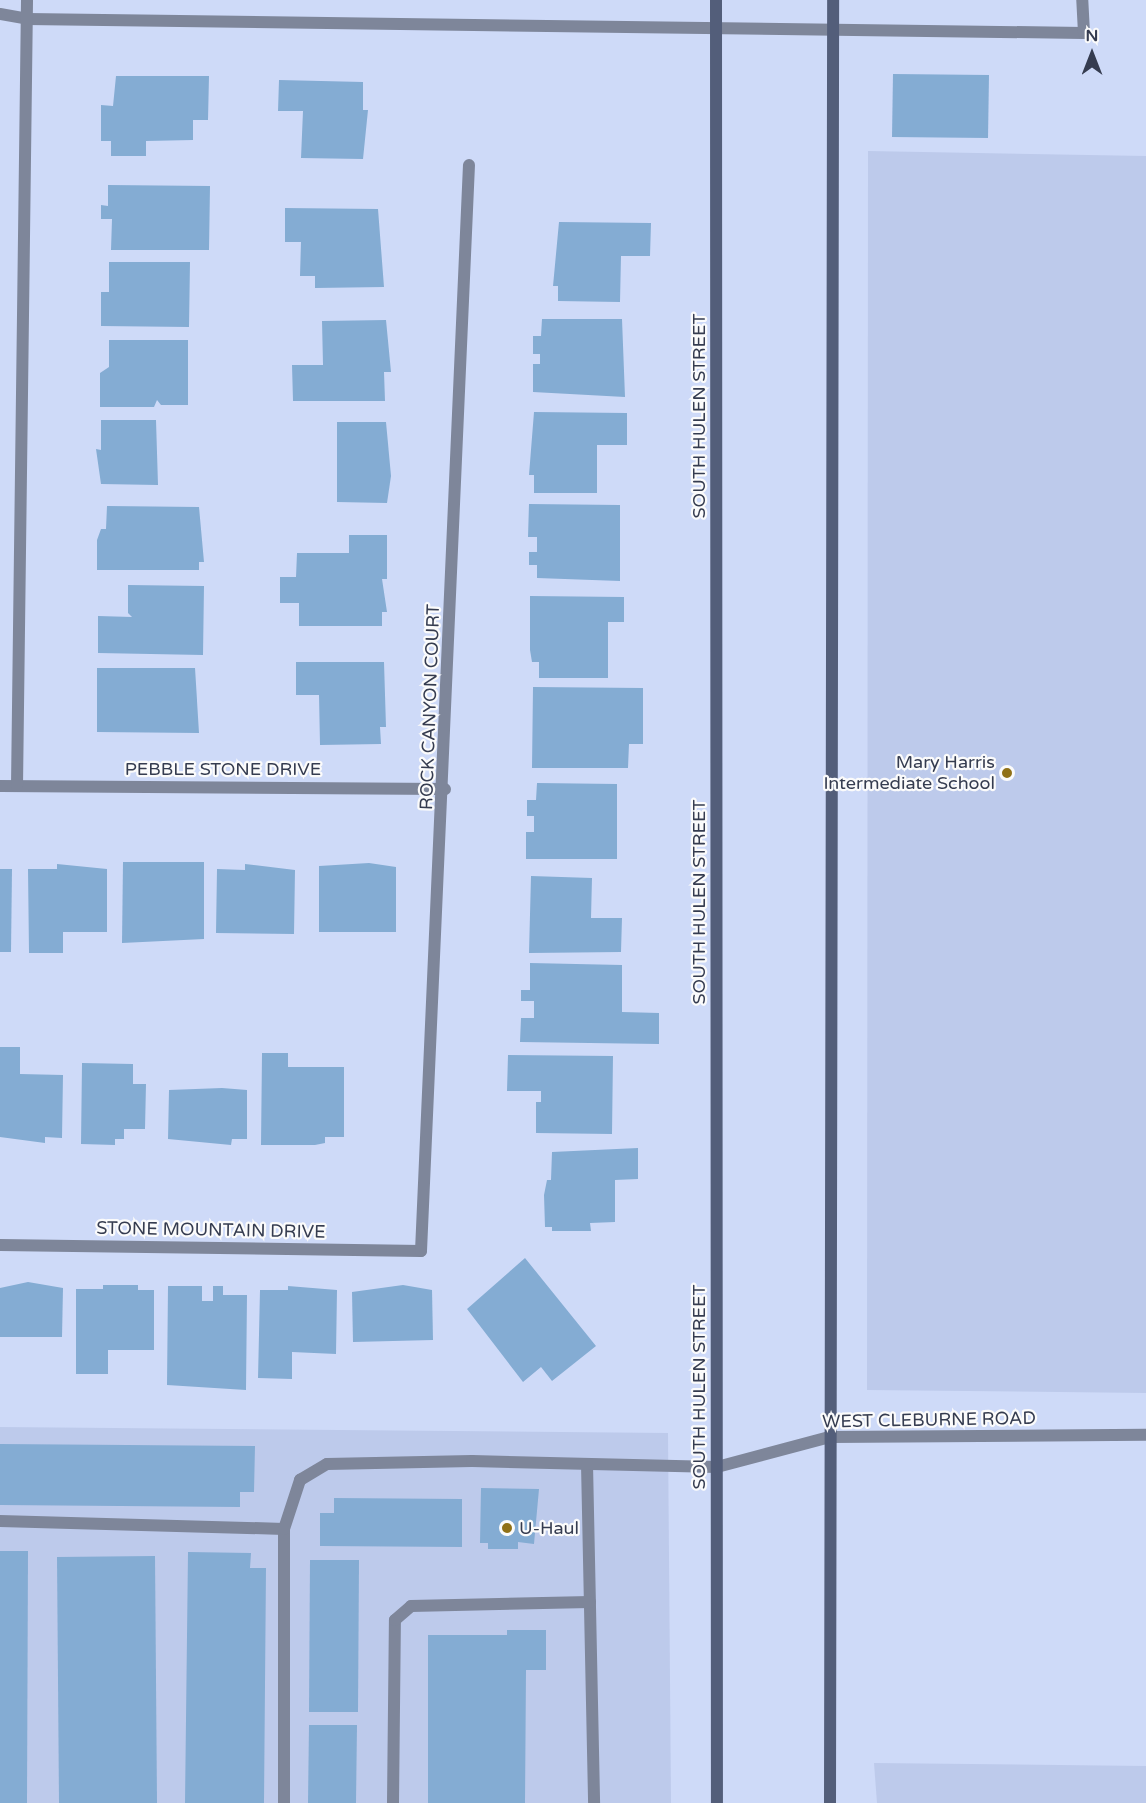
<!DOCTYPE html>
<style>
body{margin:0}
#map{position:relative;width:1146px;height:1803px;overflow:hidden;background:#cedaf8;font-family:"Varela Round",sans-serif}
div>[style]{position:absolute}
.built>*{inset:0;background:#bdcaeb}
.building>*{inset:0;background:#84acd3}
.service>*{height:12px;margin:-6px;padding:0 6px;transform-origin:6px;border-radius:6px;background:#7e869a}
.minor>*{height:12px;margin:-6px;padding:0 6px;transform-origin:6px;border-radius:6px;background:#7e869a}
.tertiary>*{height:12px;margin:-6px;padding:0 6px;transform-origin:6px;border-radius:6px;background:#7e869a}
.secondary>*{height:12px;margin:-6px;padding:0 6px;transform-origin:6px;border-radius:6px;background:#535e7a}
.dots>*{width:16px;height:16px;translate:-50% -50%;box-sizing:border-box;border:3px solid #fbfbfb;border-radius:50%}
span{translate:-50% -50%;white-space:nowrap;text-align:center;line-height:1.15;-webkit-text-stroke:4.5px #fbfbfb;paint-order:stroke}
.street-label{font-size:18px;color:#353c50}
.poi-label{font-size:18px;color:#353c50}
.right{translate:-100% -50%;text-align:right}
.left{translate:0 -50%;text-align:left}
.north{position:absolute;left:1062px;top:24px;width:60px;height:60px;-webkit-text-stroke:4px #fbfbfb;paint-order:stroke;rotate:0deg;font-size:16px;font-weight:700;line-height:24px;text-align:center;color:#353c50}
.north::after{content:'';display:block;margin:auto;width:21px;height:27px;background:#353c50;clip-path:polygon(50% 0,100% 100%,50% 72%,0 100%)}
</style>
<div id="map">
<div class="built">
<div style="clip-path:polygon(868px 151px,1146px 156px,1146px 1393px,867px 1390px)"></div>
<div style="clip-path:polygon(0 1427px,668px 1433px,671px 1803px,0 1803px)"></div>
<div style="clip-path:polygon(874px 1763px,1146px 1766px,1146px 1803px,877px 1803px)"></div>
</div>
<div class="building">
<div style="clip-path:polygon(893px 74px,989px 75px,988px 138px,892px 137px)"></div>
<div style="clip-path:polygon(116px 76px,209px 76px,208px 120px,193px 120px,193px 140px,146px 141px,146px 156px,111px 156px,111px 141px,101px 141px,101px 105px,113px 106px)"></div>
<div style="clip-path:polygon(279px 80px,363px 82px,363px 110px,368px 110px,363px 159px,301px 158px,303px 111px,278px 111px)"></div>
<div style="clip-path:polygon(108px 185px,210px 186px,209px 250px,111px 250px,112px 219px,101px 219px,101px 205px,108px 206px)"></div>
<div style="clip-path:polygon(285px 208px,378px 209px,384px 287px,315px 288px,315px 276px,300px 276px,301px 242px,285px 242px)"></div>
<div style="clip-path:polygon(559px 222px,651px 223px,650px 256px,621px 256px,620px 302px,558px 301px,558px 286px,553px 286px)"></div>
<div style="clip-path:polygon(109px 262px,190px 262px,189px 327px,101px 326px,101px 292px,109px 292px)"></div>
<div style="clip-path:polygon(542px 319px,622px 319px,625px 397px,533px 392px,533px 364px,540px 364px,540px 354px,533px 354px,533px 336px,541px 336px)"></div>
<div style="clip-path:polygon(386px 320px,391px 372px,384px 372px,385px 401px,293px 401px,292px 365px,323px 365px,322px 321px)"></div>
<div style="clip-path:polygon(109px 340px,188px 340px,188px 405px,161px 405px,157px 400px,154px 407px,100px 407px,100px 373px,109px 367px)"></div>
<div style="clip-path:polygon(534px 412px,627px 413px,627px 445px,597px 445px,597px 493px,534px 493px,534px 475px,529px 475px)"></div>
<div style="clip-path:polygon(101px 420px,156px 420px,158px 485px,101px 484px,96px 449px,101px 450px)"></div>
<div style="clip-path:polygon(337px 422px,386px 422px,391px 476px,387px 503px,337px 502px)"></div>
<div style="clip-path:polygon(529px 504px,620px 505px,620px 581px,537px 578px,537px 565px,529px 565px,529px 552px,537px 552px,537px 537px,528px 537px)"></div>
<div style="clip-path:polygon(107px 506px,199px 507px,204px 562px,199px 562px,199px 570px,97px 570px,97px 540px,101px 529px,106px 529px)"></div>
<div style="clip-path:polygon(349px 535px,387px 535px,387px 579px,382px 579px,387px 612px,382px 612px,382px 626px,299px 626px,299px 603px,280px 603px,280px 577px,296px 577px,297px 553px,349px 553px)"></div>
<div style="clip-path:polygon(128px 585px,204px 586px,203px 655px,98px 653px,98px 616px,132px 617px,128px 613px)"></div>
<div style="clip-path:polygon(530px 596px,624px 597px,624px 622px,608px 622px,608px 678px,539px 678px,539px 662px,532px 662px,530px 650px)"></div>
<div style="clip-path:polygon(296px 662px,384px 662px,386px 727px,380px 727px,381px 744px,320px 745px,319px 695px,296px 695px)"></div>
<div style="clip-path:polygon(97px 668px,195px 668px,199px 733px,97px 732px)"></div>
<div style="clip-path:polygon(533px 687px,643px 688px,643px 744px,629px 744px,628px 768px,532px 768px)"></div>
<div style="clip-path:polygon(537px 783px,617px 784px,617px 859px,526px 859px,526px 832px,534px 832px,534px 816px,527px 816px,527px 800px,536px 800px)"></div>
<div style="clip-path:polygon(123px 862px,204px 862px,204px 939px,122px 943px)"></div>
<div style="clip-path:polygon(369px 863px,396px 867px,396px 932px,319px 932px,319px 866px)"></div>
<div style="clip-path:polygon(57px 864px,107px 869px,107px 932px,63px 932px,63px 953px,29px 953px,28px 869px,57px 869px)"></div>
<div style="clip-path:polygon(245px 864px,295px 870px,294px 934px,216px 933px,217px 869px,245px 870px)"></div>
<div style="clip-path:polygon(0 869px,12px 869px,11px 952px,0 952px)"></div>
<div style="clip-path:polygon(531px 876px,592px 878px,591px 918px,622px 918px,621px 952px,529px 953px)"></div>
<div style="clip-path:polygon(530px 963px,622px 965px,622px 1012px,659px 1013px,659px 1044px,520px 1042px,521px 1018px,534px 1018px,534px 1001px,521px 1001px,521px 990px,530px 990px)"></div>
<div style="clip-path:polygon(0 1047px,20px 1047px,20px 1074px,63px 1075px,62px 1138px,45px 1137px,45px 1143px,0 1137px)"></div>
<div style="clip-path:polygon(262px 1053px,288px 1053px,288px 1067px,344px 1067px,344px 1137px,325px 1137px,325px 1143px,315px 1145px,261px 1145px)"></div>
<div style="clip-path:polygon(508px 1055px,613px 1056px,612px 1134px,536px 1133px,536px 1102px,541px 1102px,541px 1091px,507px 1091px)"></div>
<div style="clip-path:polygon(82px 1063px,133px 1064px,133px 1084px,146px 1084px,145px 1129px,124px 1129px,124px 1139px,115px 1139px,115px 1145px,81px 1144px)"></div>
<div style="clip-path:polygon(222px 1088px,247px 1090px,247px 1139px,232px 1139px,231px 1145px,168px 1139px,169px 1090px)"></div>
<div style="clip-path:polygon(638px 1148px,638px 1179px,615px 1180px,615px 1222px,590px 1223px,591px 1231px,552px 1231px,552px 1227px,545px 1227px,544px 1195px,547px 1180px,551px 1180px,552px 1152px)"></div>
<div style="clip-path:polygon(525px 1258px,596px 1346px,552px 1381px,541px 1367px,523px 1382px,467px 1309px)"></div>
<div style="clip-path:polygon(28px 1282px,63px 1288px,62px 1337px,0 1337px,0 1288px)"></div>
<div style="clip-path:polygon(103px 1285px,138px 1285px,138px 1290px,154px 1290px,154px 1350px,108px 1350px,108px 1374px,76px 1374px,76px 1289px,103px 1289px)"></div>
<div style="clip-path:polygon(403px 1285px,432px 1290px,433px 1340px,353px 1342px,352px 1292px)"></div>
<div style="clip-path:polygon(168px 1286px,202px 1286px,202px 1301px,213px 1301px,213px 1286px,223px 1286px,223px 1295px,247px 1295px,246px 1390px,167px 1385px)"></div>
<div style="clip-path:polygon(288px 1286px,337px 1290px,336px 1354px,292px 1352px,292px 1379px,258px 1378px,260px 1290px,288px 1290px)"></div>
<div style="clip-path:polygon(0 1444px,255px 1446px,254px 1492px,240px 1492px,240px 1507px,0 1505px)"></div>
<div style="clip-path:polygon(481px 1488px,539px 1489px,534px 1544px,518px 1542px,518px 1549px,488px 1549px,488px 1543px,480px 1543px)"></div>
<div style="clip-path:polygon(334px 1498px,462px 1499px,462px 1547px,320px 1546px,320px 1513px,334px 1513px)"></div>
<div style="clip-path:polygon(0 1551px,28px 1551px,27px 1803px,0 1803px)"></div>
<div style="clip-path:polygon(188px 1552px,251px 1553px,250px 1568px,266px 1568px,264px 1803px,185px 1803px)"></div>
<div style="clip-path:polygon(155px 1556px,157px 1803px,59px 1803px,57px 1557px)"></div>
<div style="clip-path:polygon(310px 1560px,359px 1560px,358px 1712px,309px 1712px)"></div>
<div style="clip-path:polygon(507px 1630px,546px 1630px,546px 1670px,526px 1670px,525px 1803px,428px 1803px,428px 1635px,507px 1635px)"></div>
<div style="clip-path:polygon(309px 1725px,357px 1725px,356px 1803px,308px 1803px)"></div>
</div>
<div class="service">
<div style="left:587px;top:1464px;width:339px;rotate:88.8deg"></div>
<div style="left:0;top:1521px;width:284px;rotate:1.6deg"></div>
<div style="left:284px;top:1803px;width:274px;rotate:-90deg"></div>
<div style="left:284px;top:1529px;width:52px;rotate:-71.9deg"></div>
<div style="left:300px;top:1480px;width:31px;rotate:-31deg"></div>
<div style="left:327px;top:1464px;width:145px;rotate:-1.2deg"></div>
<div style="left:472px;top:1461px;width:245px;rotate:1.4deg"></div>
<div style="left:393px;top:1803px;width:183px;rotate:-89.4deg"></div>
<div style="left:395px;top:1620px;width:21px;rotate:-41deg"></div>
<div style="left:411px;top:1606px;width:179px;rotate:-1.3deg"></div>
</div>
<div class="minor">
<div style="left:0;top:14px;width:27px;rotate:10deg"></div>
<div style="left:27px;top:19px;width:1057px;rotate:0.76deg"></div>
<div style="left:1084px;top:33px;width:33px;rotate:-93deg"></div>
<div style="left:0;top:786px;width:445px;rotate:0.4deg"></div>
<div style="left:17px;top:786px;width:786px;rotate:-89.27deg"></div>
<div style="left:0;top:1245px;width:421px;rotate:0.8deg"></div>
<div style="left:421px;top:1251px;width:1087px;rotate:-87.47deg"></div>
</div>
<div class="tertiary">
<div style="left:717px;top:1467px;width:117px;rotate:-14.9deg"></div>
<div style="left:830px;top:1437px;width:316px;rotate:-0.4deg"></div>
</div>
<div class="secondary">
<div style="left:716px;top:0;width:1803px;rotate:89.97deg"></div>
<div style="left:830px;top:1803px;width:1803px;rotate:-89.9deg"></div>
</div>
<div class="dots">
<div style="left:1007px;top:773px;background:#907117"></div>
<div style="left:507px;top:1528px;background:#907117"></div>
</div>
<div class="street-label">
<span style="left:699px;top:416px;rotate:-90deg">SOUTH HULEN STREET</span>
<span style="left:430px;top:707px;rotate:-88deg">ROCK CANYON COURT</span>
<span style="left:223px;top:769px">PEBBLE STONE DRIVE</span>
<span style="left:699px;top:902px;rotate:-90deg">SOUTH HULEN STREET</span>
<span style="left:211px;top:1230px;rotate:1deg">STONE MOUNTAIN DRIVE</span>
<span style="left:699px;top:1387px;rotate:-90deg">SOUTH HULEN STREET</span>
<span style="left:929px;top:1420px;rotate:-1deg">WEST CLEBURNE ROAD</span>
</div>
<div class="poi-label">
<span class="right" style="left:995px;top:773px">Mary Harris<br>Intermediate School</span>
<span class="left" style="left:519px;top:1528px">U-Haul</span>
</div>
<div class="north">N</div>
</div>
